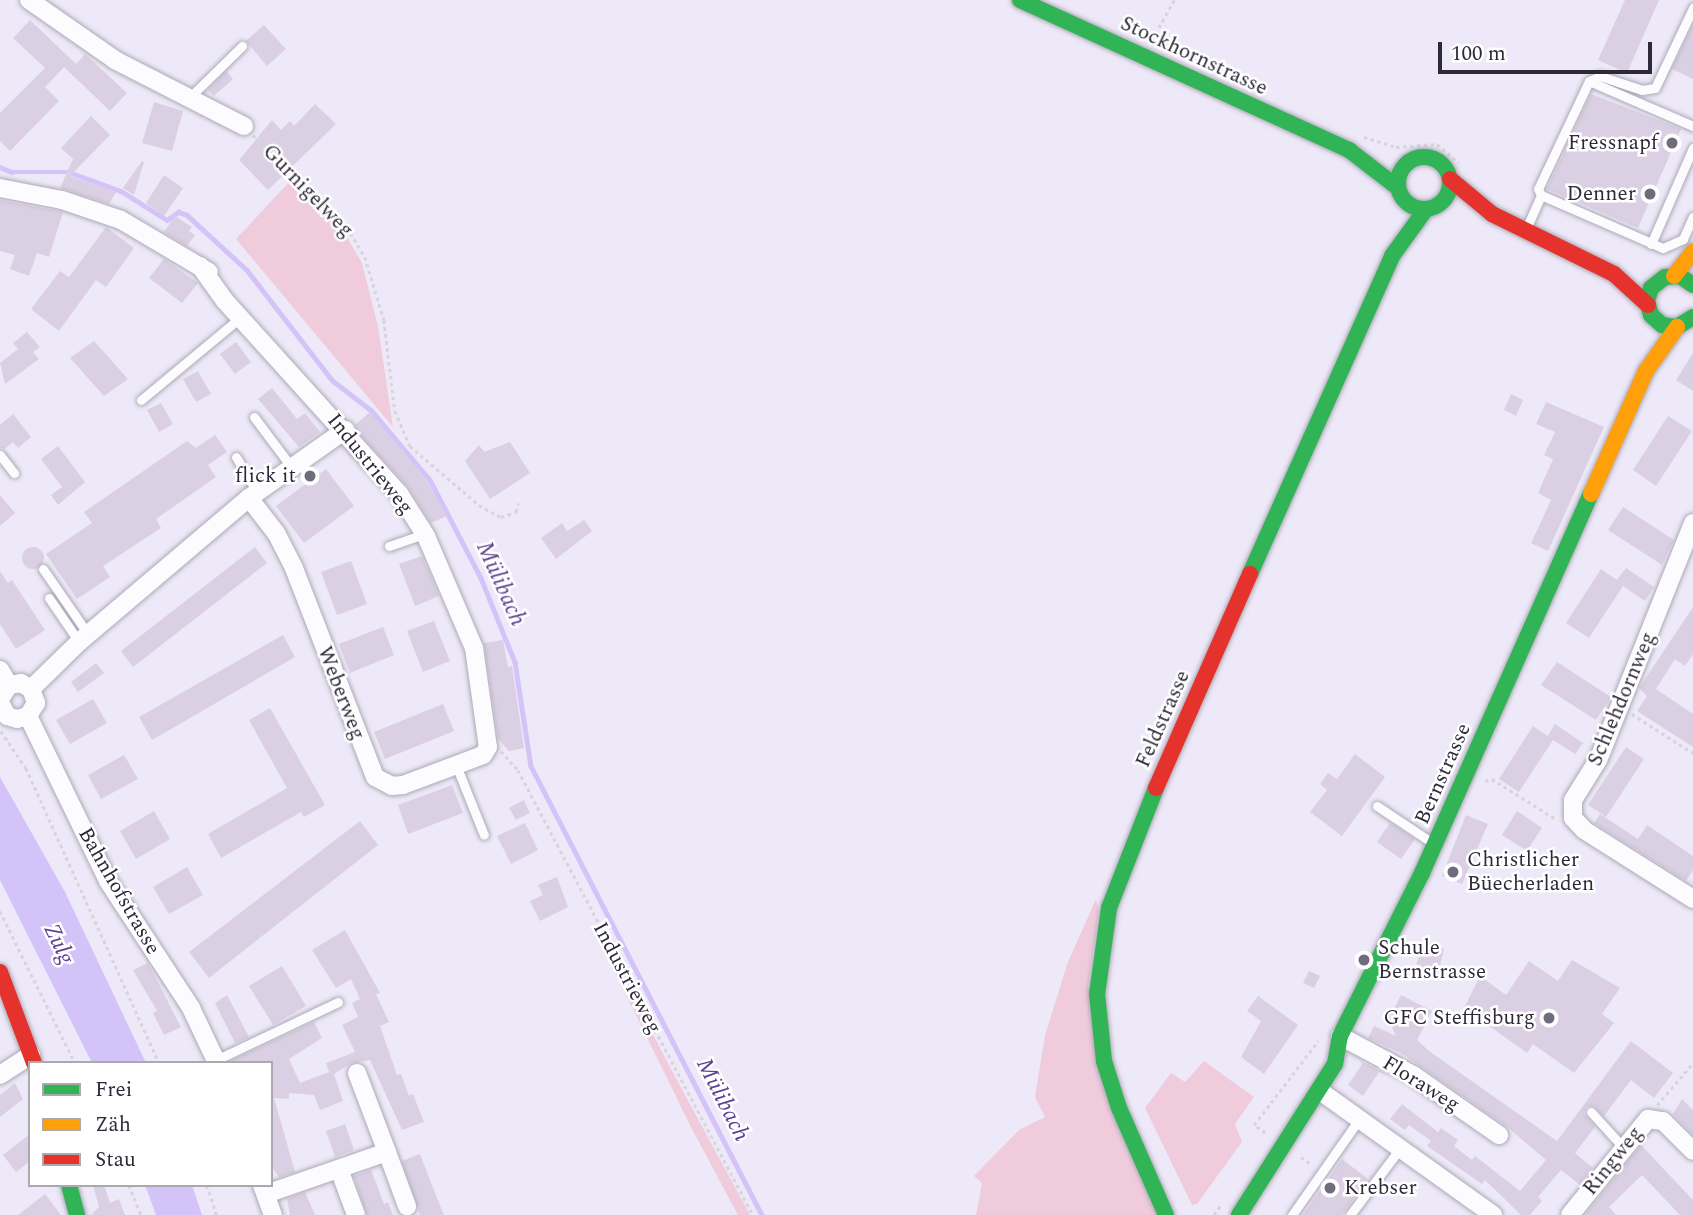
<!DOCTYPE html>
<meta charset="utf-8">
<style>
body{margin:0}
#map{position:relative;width:1693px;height:1215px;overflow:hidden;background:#ede9f8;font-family:Spectral,serif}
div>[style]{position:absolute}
.green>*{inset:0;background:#f0cbdc}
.water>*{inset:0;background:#d4c3f9}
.stream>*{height:4.5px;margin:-2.25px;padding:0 2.25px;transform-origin:2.25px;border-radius:2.25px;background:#d4c3f9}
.building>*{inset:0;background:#dbd0e3}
.round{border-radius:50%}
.path>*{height:2.5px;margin-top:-1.25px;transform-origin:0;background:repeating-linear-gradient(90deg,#d7d5da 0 3.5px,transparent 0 7px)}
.roads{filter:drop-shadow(0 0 2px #ada9b7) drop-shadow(0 0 2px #ada9b7)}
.lane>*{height:9px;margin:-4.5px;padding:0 4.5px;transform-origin:4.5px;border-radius:4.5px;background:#fcfcfe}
.street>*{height:18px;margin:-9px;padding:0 9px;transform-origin:9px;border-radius:9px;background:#fcfcfe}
.fast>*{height:16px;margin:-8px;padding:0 8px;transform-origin:8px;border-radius:8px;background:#30b455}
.fast>.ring{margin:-8px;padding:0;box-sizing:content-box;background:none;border:16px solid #30b455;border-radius:50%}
.slow>*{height:16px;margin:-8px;padding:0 8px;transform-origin:8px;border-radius:8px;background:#ff9f0a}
.jam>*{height:16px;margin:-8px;padding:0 8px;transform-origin:8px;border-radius:8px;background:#e5322d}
.dots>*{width:19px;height:19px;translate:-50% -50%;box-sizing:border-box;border:4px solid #fff;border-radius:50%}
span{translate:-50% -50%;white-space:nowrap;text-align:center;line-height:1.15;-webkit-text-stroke:5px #fff;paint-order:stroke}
.street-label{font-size:21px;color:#2e2939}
.poi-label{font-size:21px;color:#2e2939}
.right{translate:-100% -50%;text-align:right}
.left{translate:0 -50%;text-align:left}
.water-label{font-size:23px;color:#5f4192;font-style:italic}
.legend{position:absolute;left:28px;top:1061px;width:245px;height:126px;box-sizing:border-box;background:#fff;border:2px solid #aba9b0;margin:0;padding:9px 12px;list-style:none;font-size:21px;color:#2e2939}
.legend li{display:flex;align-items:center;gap:14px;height:35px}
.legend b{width:35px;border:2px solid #aba9b0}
.scale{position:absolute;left:1438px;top:42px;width:214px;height:32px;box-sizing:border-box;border:4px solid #2e2939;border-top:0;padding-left:9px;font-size:21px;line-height:24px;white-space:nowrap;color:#2e2939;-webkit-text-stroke:5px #fff;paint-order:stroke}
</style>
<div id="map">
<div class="green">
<div style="clip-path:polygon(291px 180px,343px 231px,362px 263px,378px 327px,393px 427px,236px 239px)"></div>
<div style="clip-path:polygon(1096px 899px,1099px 913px,1088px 986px,1157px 1215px,976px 1215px,982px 1183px,974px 1176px,1019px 1130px,1045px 1117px,1035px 1097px,1045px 1035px,1068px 962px)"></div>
<div style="clip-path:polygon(596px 925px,671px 1069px,750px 1215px,738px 1215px,693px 1131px,601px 944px,593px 927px)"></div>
<div style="clip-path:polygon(1204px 1061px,1254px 1097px,1235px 1124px,1242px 1142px,1197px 1204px,1192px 1205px,1145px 1108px,1171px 1073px,1185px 1082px)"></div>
</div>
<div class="water">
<div style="clip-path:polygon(0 777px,65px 892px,146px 1063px,92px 1063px,0 880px)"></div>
<div style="clip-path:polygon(145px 1185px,192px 1185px,202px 1215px,156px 1215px)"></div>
</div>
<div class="stream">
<div style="left:0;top:167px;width:13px;rotate:23deg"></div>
<div style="left:12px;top:172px;width:57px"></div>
<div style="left:69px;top:172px;width:55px;rotate:20.1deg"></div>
<div style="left:121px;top:191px;width:54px;rotate:32.2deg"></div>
<div style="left:167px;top:220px;width:14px;rotate:-36deg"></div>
<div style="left:178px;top:212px;width:9px;rotate:18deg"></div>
<div style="left:187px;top:215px;width:81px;rotate:42.5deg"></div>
<div style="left:247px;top:270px;width:139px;rotate:52.3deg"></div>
<div style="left:332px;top:380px;width:49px;rotate:37.6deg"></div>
<div style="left:371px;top:410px;width:92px;rotate:49.9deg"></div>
<div style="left:430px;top:480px;width:110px;rotate:62.5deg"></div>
<div style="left:481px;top:578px;width:91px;rotate:68deg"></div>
<div style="left:515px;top:662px;width:105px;rotate:81.3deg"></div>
<div style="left:531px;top:766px;width:505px;rotate:62.78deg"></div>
</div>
<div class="building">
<div style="clip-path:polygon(1625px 0,1659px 0,1627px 73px,1598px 60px)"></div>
<div style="clip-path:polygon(30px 20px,76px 64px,85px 54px,127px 93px,110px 111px,64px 67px,45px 87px,59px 101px,10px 151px,0 141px,0 113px,45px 68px,13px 38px)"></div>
<div style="clip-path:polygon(1693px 24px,1693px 79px,1672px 69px)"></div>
<div style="clip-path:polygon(264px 25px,286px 49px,267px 66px,246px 41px)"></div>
<div style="clip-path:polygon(226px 71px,233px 79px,214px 96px,208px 90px)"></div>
<div style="clip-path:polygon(1591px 94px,1681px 129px,1638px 228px,1547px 189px)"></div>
<div style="clip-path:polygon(154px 102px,183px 111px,172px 151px,142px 143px)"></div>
<div style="clip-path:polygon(315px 104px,336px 124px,268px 190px,239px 160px,272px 120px,281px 130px,290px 121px,294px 126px)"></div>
<div style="clip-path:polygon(91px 116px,110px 135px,70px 176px,116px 192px,109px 204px,60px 188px,73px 159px,61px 148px)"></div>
<div style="clip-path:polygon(142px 161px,144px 162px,134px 195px,123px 188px)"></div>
<div style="clip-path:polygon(164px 175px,183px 188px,164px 216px,146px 203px)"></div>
<div style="clip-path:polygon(0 200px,63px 212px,49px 257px,37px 253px,29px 276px,10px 269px,15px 255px,0 251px)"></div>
<div style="clip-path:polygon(175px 216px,192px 227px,189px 231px,195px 235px,187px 246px,164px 232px)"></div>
<div style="clip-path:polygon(106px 227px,134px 248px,106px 287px,96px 280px,59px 331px,31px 309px,60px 271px,69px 277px)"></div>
<div style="clip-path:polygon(164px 259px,198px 283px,182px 303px,149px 278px)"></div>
<div style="clip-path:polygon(27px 332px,40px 347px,33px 352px,39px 359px,5px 384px,0 363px,18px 349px,13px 343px)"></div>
<div style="clip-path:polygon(94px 341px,128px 379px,104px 396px,70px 358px)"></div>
<div style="clip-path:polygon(236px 342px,251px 362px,235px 374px,220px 354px)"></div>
<div style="clip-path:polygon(1693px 353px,1693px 391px,1676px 380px)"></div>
<div style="clip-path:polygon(198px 371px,211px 394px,196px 402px,183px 379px)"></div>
<div style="clip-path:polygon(272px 388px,297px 419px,305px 413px,320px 432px,299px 447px,258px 399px)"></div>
<div style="clip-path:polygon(1511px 394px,1523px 400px,1516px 416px,1504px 410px)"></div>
<div style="clip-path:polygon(1546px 402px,1604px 427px,1548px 551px,1531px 543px,1551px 500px,1538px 493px,1553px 459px,1544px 455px,1555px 432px,1536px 424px)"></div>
<div style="clip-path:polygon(161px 403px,173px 424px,159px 432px,147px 410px)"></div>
<div style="clip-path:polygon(370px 412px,427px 481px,447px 516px,431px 523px,408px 487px,356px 430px,355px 425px)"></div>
<div style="clip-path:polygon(13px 414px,31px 437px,18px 448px,13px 442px,4px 449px,0 448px,0 425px)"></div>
<div style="clip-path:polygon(1668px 416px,1692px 431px,1656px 486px,1633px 470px)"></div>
<div style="clip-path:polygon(215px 435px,227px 452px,208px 465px,216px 477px,156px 519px,161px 528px,103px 566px,110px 577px,77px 599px,46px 554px,92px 523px,84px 512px,187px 441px,196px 448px)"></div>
<div style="clip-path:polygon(510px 442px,530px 473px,490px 499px,465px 461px,479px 445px,484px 452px)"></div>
<div style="clip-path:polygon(58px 446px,85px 482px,58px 505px,51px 495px,62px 487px,41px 459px)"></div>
<div style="clip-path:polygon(326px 469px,354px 506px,304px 543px,276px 506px)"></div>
<div style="clip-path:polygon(0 495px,15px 513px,0 526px)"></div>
<div style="clip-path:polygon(1623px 507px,1674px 540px,1662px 565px,1608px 530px)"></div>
<div style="clip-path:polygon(584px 520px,592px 531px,556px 559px,541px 538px,562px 523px,567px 531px)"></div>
<div class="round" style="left:22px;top:547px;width:22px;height:22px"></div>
<div style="clip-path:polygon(255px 547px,267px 563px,133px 667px,121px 651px)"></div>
<div style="clip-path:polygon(422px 556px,439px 596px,415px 606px,399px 564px)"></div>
<div style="clip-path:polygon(351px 561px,367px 604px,337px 615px,321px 572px)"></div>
<div style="clip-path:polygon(1626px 568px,1654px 587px,1645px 601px,1623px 586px,1589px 638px,1566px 623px,1601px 569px,1617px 580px)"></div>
<div style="clip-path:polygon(0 571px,8px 583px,12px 580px,45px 630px,16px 649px,0 624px)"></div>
<div style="clip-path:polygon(1693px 607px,1693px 654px,1685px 666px,1675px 659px,1656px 689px,1693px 714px,1693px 747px,1637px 711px,1647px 696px,1639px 688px)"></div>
<div style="clip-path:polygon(434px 621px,450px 661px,423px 672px,407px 631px)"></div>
<div style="clip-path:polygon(383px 627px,394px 655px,350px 673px,339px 644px)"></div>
<div style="clip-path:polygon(283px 635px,295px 657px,152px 740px,139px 717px)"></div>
<div style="clip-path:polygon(503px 640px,508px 667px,512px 666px,524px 748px,509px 751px,498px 739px,484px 643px)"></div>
<div style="clip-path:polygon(1557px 662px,1611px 697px,1596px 720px,1541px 685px)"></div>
<div style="clip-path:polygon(96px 663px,104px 673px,78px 692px,71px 682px)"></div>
<div style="clip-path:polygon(93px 699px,107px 723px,70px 744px,56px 720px)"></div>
<div style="clip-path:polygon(443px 704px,454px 731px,385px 759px,374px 732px)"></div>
<div style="clip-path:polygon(270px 708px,325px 805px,304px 817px,301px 812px,221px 858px,208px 834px,287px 788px,249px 720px)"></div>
<div style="clip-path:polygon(1555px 724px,1583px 743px,1575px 754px,1553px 740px,1519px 792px,1499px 779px,1533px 726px,1548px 736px)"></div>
<div style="clip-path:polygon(1626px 747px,1644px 759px,1606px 817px,1588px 805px)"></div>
<div style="clip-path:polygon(1355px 754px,1385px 777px,1342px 836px,1310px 812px,1327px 790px,1320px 784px,1328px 773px,1337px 779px)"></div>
<div style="clip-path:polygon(124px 755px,138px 779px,101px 799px,88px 775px)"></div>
<div style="clip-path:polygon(452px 785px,463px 813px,408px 834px,398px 805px)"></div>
<div style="clip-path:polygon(524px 800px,530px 813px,516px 820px,509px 808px)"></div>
<div style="clip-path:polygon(154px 811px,170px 839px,136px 859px,120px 831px)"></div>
<div style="clip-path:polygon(1517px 811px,1542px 828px,1527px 851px,1502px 835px)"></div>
<div style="clip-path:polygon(1600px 814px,1638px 839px,1647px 825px,1693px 856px,1693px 870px,1686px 881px,1594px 823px)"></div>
<div style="clip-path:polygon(1466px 815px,1488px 824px,1462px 884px,1442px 876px)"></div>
<div style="clip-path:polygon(360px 821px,378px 845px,209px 978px,189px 952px)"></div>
<div style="clip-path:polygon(525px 823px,538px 850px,511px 864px,497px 836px)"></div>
<div style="clip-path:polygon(1390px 823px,1415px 839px,1401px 859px,1377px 842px)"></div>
<div style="clip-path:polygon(187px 867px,203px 895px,169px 914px,153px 887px)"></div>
<div style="clip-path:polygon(557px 877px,568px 907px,540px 921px,530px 901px,543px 895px,538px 885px)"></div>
<div style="clip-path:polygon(345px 930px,380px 993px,376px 994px,389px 1022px,380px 1026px,397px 1075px,401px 1074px,409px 1096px,413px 1094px,424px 1122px,402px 1130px,370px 1060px,352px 1063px,334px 1074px,343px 1101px,320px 1110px,314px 1095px,289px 1093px,289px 1099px,274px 1098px,295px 1172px,279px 1177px,271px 1166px,271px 1063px,228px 1062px,314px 1022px,322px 1038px,289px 1059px,300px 1083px,329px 1072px,326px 1063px,355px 1052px,342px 1025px,358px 1017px,352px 1003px,360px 999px,351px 979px,336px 988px,312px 950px)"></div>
<div style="clip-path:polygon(1426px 941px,1444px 949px,1438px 974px,1416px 964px)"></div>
<div style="clip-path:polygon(1572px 960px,1620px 988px,1602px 1014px,1614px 1023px,1574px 1073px,1533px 1044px,1527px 1053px,1464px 1008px,1480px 976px,1506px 995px,1529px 961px,1558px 981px)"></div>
<div style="clip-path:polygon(148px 963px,181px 1027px,164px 1035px,153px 1013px,157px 1011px,133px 970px)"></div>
<div style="clip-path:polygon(282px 966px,306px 1006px,273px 1025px,249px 986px)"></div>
<div style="clip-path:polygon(1309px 971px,1320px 976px,1314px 988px,1303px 983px)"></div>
<div style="clip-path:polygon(227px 995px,249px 1037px,235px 1043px,215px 1003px)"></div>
<div style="clip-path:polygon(1401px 995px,1432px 1011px,1417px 1040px,1429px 1051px,1557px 1141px,1631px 1041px,1673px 1073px,1654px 1098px,1631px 1080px,1604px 1116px,1594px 1106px,1586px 1107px,1584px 1114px,1595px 1127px,1575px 1153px,1593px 1168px,1580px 1185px,1561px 1170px,1538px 1197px,1542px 1201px,1530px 1215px,1521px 1215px,1485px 1180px,1482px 1184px,1427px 1146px,1431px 1141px,1409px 1125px,1405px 1130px,1390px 1119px,1402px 1104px,1438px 1132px,1441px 1128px,1458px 1140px,1454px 1146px,1472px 1160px,1475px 1156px,1520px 1191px,1546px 1160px,1506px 1126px,1401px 1053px,1368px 1038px,1374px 1026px,1396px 1036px,1384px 1011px,1394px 1009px)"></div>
<div style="clip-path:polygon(1258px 996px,1298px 1025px,1264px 1074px,1241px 1057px,1261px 1021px,1247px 1011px)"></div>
<div style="clip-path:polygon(1359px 1060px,1388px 1075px,1379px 1072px,1363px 1096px,1348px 1085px,1363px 1063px)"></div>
<div style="clip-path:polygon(15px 1083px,23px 1099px,0 1117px,0 1095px)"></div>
<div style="clip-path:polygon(1682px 1099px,1693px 1110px,1693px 1135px,1673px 1114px)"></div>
<div style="clip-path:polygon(345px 1124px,354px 1150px,335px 1157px,326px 1131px)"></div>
<div style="clip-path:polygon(30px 1134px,30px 1161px,16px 1172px,3px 1155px)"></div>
<div style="clip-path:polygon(1641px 1145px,1693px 1200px,1693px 1215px,1680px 1215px,1642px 1175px,1609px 1207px,1616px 1215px,1585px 1215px)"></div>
<div style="clip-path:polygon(420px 1154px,433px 1188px,444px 1215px,420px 1215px,402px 1161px)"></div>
<div style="clip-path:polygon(1342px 1159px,1368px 1179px,1342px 1215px,1303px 1215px)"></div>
<div style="clip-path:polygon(371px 1170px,384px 1204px,388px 1202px,393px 1215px,367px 1215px,354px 1176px)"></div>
<div style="clip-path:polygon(93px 1185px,104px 1185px,110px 1203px,119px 1199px,125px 1215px,91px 1215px,99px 1207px)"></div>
<div style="clip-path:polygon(305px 1192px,315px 1215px,290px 1215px,287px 1199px)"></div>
<div style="clip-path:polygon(45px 1194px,61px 1215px,18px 1215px)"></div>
</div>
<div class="path">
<div style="left:1152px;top:40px;width:46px;rotate:-61.2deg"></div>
<div style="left:253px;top:135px;width:132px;rotate:44.4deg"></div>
<div style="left:347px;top:227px;width:35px;rotate:59deg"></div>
<div style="left:365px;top:257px;width:66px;rotate:73.2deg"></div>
<div style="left:384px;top:320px;width:92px;rotate:83.1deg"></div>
<div style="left:395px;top:411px;width:38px;rotate:67deg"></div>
<div style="left:410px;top:446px;width:91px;rotate:40.5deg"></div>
<div style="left:479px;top:505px;width:25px;rotate:29deg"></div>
<div style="left:501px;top:517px;width:16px;rotate:-18deg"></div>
<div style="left:516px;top:512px;width:9px;rotate:-77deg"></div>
<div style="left:1364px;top:137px;width:34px;rotate:17deg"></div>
<div style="left:1396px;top:147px;width:41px;rotate:-4.2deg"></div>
<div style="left:1437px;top:144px;width:29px;rotate:41deg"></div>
<div style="left:1632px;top:714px;width:72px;rotate:32.6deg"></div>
<div style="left:1px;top:731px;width:45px;rotate:56deg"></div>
<div style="left:26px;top:768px;width:324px;rotate:65.7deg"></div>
<div style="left:501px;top:751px;width:25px;rotate:48deg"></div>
<div style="left:518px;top:770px;width:503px;rotate:62.16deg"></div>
<div style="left:1485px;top:781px;width:7px;rotate:-16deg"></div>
<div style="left:1492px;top:779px;width:75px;rotate:32deg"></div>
<div style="left:0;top:911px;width:169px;rotate:63.7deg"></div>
<div style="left:1657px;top:1105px;width:55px;rotate:-49.4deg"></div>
<div style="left:1265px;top:1133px;width:14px;rotate:-144deg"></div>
<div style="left:1254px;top:1125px;width:106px;rotate:-52.7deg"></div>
<div style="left:1301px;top:1157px;width:14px;rotate:34deg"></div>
<div style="left:129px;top:1185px;width:32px;rotate:68deg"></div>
<div style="left:207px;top:1185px;width:32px;rotate:72deg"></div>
<div style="left:1214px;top:1215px;width:11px;rotate:-56deg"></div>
</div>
<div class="roads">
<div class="lane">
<div style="left:1589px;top:81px;width:12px;rotate:-24deg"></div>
<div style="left:1600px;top:76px;width:44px;rotate:18.4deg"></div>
<div style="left:1642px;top:90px;width:13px;rotate:-9deg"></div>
<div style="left:1655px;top:88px;width:89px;rotate:-64.6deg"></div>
<div style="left:190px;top:97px;width:73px;rotate:-44.4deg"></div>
<div style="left:1693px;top:126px;width:113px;rotate:-156.6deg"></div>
<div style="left:1589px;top:81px;width:119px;rotate:115.3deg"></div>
<div style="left:1538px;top:189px;width:7px;rotate:63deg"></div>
<div style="left:1541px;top:195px;width:133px;rotate:23.5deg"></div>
<div style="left:1663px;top:248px;width:22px;rotate:-24deg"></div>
<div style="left:1683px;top:239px;width:24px;rotate:-66deg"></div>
<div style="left:1526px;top:229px;width:37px;rotate:-66deg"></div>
<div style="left:1651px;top:244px;width:105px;rotate:-66.4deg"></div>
<div style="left:141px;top:400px;width:130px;rotate:-39.7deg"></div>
<div style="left:254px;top:417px;width:65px;rotate:53.1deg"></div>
<div style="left:0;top:455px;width:23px;rotate:52deg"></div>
<div style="left:236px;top:457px;width:41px;rotate:59deg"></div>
<div style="left:389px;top:546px;width:37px;rotate:-19deg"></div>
<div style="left:43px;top:569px;width:79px;rotate:55.3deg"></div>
<div style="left:49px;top:598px;width:53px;rotate:55.7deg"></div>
<div style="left:456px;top:765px;width:75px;rotate:68.2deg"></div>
<div style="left:1377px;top:806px;width:65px;rotate:33.7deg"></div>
<div style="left:216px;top:1060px;width:135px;rotate:-25.4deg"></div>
<div style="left:1591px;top:1112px;width:47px;rotate:47.6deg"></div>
<div style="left:1292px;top:1215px;width:118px;rotate:-55deg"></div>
<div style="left:1350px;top:1215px;width:85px;rotate:-53.1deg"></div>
</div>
<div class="street">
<div style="left:29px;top:0;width:105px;rotate:34.9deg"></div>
<div style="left:115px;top:60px;width:145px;rotate:27.1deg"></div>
<div style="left:0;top:188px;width:63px;rotate:11deg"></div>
<div style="left:62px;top:200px;width:62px;rotate:18.7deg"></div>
<div style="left:121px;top:220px;width:102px;rotate:30.6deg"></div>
<div style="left:200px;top:266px;width:43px;rotate:54.5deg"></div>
<div style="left:225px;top:301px;width:261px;rotate:47.9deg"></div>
<div style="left:400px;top:495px;width:49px;rotate:57.6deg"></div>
<div style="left:426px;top:536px;width:122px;rotate:66.8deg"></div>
<div style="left:474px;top:648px;width:100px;rotate:82deg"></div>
<div style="left:488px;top:747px;width:9px;rotate:122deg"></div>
<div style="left:483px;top:755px;width:85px;rotate:159.4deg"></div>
<div style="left:403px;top:785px;width:11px;rotate:175deg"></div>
<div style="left:392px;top:786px;width:19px;rotate:-152deg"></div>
<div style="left:375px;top:777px;width:224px;rotate:-111.2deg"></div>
<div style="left:294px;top:568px;width:39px;rotate:-117deg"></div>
<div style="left:276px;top:533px;width:44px;rotate:-127.6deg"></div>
<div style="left:1693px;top:523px;width:255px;rotate:111.8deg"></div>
<div style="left:1598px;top:760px;width:47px;rotate:122deg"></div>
<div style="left:1573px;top:800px;width:18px;rotate:90deg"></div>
<div style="left:1573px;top:818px;width:16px;rotate:47deg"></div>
<div style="left:1584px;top:830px;width:129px;rotate:32.3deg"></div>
<div style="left:0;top:670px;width:17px;rotate:59deg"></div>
<div style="left:31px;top:689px;width:67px;rotate:-44.4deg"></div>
<div style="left:79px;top:642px;width:223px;rotate:-40.3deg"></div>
<div style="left:249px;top:498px;width:118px;rotate:-35.3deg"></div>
<div style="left:0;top:699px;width:17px;rotate:-57deg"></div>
<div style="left:9px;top:685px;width:12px;rotate:-9deg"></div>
<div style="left:21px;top:683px;width:12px;rotate:31deg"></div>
<div style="left:31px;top:689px;width:15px;rotate:70deg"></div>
<div style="left:36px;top:703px;width:15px;rotate:122deg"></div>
<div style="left:28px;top:716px;width:11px;rotate:165deg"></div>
<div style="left:17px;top:719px;width:10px;rotate:-163deg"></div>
<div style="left:7px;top:716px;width:16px;rotate:-117deg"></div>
<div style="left:28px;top:716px;width:183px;rotate:64.1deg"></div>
<div style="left:108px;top:881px;width:152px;rotate:56.8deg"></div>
<div style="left:191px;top:1008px;width:61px;rotate:64.7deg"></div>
<div style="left:1340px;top:1036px;width:83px;rotate:28.1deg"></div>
<div style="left:1413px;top:1075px;width:105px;rotate:34.9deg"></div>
<div style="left:357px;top:1073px;width:85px;rotate:69.2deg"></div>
<div style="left:0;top:1075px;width:37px;rotate:-33deg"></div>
<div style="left:1320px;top:1091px;width:213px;rotate:35.6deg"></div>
<div style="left:339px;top:1169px;width:49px;rotate:69.7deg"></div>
<div style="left:262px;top:1185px;width:32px;rotate:70deg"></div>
<div style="left:266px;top:1194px;width:128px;rotate:-19.1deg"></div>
<div style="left:387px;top:1152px;width:58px;rotate:69.7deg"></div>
<div style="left:1570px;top:1215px;width:124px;rotate:-50.9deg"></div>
<div style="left:1648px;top:1119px;width:15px;rotate:8deg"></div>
<div style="left:1663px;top:1121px;width:42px;rotate:45deg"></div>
</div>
<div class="fast">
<div style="left:1020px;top:0;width:362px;rotate:24.5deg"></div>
<div style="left:1349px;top:150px;width:61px;rotate:37.6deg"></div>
<div class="ring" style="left:1398px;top:157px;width:36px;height:36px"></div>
<div style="left:1693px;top:285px;width:16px;rotate:-145deg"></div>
<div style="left:1680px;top:276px;width:15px;rotate:176deg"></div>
<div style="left:1665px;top:277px;width:18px;rotate:142deg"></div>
<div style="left:1651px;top:288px;width:14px;rotate:107deg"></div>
<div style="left:1647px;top:301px;width:15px;rotate:74deg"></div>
<div style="left:1651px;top:315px;width:15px;rotate:42deg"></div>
<div style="left:1662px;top:325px;width:15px;rotate:8deg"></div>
<div style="left:1677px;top:327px;width:19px;rotate:-32deg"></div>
<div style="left:1250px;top:574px;width:348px;rotate:-65.9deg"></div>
<div style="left:1392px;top:256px;width:58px;rotate:-54.1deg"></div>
<div style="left:1156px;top:788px;width:129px;rotate:111.4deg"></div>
<div style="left:1109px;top:908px;width:87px;rotate:97.9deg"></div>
<div style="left:1097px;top:994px;width:67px;rotate:84deg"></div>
<div style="left:1104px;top:1061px;width:49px;rotate:72.3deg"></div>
<div style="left:1119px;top:1108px;width:117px;rotate:66.3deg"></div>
<div style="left:69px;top:1185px;width:31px;rotate:75deg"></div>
<div style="left:1239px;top:1215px;width:179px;rotate:-57.6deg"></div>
<div style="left:1335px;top:1064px;width:28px;rotate:-80deg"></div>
<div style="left:1340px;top:1036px;width:182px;rotate:-63.3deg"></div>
<div style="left:1422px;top:873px;width:415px;rotate:-66deg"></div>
</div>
<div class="slow">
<div style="left:1674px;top:276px;width:31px;rotate:-52deg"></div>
<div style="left:1591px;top:494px;width:135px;rotate:-65.9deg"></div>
<div style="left:1646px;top:371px;width:54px;rotate:-54.8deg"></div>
</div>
<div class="jam">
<div style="left:1450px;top:179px;width:55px;rotate:39.8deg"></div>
<div style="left:1492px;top:214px;width:136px;rotate:26.2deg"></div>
<div style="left:1614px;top:274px;width:46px;rotate:42.4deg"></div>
<div style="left:1156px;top:788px;width:234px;rotate:-66.3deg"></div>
<div style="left:0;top:972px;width:97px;rotate:69.5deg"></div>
</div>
</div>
<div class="dots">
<div style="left:1672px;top:143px;background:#716c7c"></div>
<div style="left:1650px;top:194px;background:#716c7c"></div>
<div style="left:310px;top:476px;background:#716c7c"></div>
<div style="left:1453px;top:872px;background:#716c7c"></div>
<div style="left:1364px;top:960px;background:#716c7c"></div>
<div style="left:1549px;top:1018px;background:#716c7c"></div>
<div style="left:1330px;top:1188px;background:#716c7c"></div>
</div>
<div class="street-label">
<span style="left:1194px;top:56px;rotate:25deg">Stockhornstrasse</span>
<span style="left:308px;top:191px;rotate:46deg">Gurnigelweg</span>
<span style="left:370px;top:464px;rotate:51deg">Industrieweg</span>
<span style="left:341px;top:693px;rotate:69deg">Weberweg</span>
<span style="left:1622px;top:699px;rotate:-67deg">Schlehdornweg</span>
<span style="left:1163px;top:719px;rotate:-66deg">Feldstrasse</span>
<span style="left:1443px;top:774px;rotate:-66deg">Bernstrasse</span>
<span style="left:119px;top:891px;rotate:60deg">Bahnhofstrasse</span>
<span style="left:627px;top:978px;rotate:62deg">Industrieweg</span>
<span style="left:1421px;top:1084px;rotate:32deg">Floraweg</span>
<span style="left:1613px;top:1161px;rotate:-51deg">Ringweg</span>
</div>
<div class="poi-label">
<span class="right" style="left:1658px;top:143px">Fressnapf</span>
<span class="right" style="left:1636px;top:194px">Denner</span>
<span class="right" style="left:296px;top:476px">flick it</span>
<span class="left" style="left:1467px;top:872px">Christlicher<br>Büecherladen</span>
<span class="left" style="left:1378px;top:960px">Schule<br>Bernstrasse</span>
<span class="right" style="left:1535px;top:1018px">GFC Steffisburg</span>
<span class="left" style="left:1344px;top:1188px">Krebser</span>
</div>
<div class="water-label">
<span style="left:500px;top:584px;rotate:66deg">Mülibach</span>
<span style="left:58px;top:944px;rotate:64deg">Zulg</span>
<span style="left:722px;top:1100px;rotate:63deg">Mülibach</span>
</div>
<ul class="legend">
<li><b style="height:9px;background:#30b455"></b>Frei</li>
<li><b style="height:9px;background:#ff9f0a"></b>Zäh</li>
<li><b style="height:9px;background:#e5322d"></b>Stau</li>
</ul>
<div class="scale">100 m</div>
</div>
